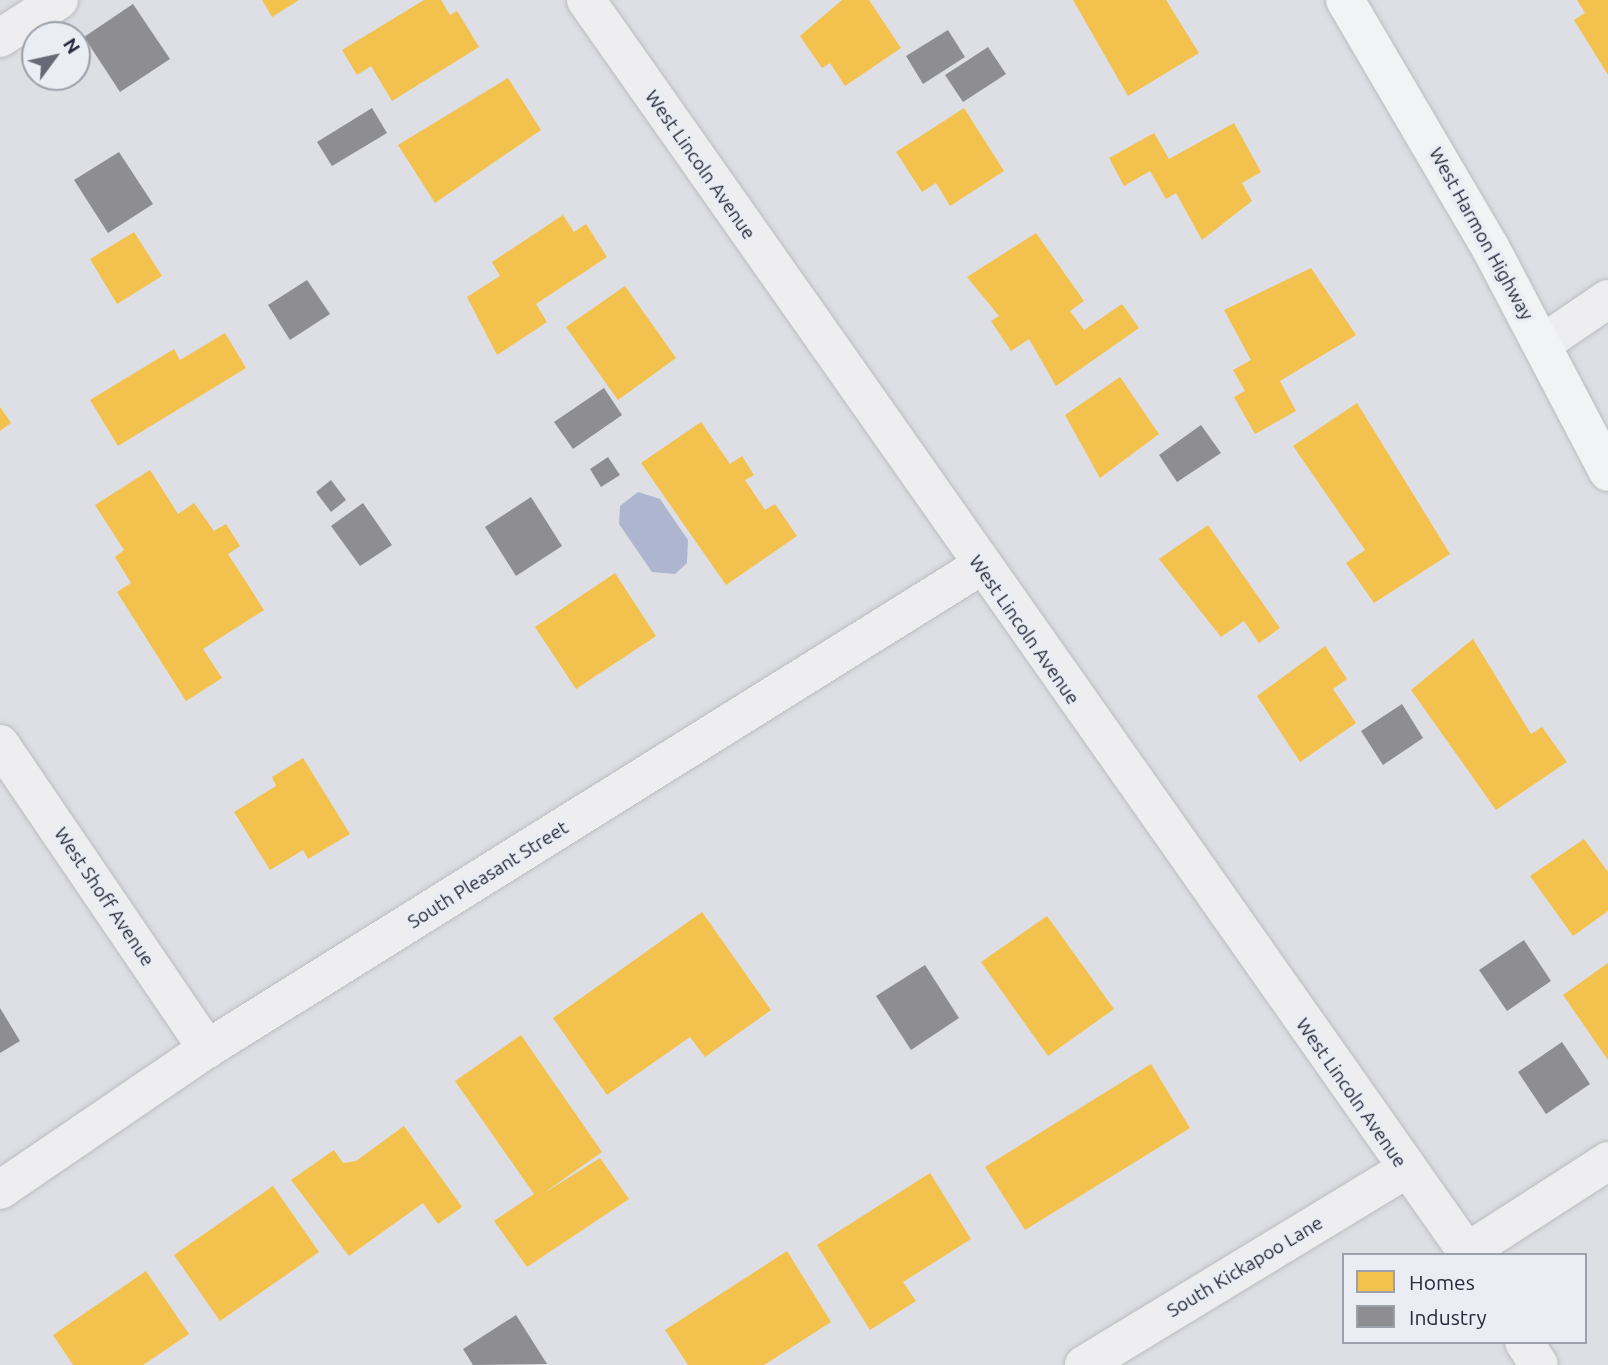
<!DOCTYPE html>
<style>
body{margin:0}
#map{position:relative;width:1608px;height:1365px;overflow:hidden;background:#dedfe4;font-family:Ubuntu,sans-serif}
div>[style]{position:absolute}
.water>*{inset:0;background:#adb6ce}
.homes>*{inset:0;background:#f2c14e}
.industry>*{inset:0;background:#8d8d92}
.roads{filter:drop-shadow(0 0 2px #bbbcc1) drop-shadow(0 0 2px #bbbcc1)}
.minor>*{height:38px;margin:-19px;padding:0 19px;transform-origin:19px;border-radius:19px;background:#eeeef0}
.secondary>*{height:38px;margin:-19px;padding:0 19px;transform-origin:19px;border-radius:19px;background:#f2f3f4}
span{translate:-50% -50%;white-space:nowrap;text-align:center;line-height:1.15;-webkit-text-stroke:7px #ebedf4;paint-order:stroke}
.street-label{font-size:19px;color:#272a3b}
.legend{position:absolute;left:1342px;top:1253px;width:245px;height:91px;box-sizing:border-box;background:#ebedf4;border:2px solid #9d9faa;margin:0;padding:9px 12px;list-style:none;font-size:21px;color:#272a3b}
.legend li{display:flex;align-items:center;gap:14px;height:35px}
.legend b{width:35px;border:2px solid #9d9faa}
.north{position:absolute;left:21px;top:21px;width:70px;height:70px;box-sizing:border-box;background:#ebedf4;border:2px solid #9d9faa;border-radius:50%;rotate:57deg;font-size:19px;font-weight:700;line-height:28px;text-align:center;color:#272a3b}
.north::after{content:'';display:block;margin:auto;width:24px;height:32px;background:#676976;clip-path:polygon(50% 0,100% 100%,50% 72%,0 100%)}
</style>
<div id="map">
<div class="water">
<div style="clip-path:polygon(638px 492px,660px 499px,688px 540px,687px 563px,675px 574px,652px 572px,619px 524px,620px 506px)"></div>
</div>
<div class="homes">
<div style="clip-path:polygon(262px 0,299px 0,272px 17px)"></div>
<div style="clip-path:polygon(424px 0,441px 0,450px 15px,457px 11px,479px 47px,392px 101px,371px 66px,357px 75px,342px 50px)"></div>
<div style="clip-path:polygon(842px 0,869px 0,901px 48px,845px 86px,830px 63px,822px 68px,800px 36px)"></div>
<div style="clip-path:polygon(1073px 0,1166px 0,1199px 53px,1128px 96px)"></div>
<div style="clip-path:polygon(1577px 0,1608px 0,1608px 75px,1574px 20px,1585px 13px)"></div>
<div style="clip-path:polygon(508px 78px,541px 130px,435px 203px,398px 145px)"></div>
<div style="clip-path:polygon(964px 108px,1004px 171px,950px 206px,936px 183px,922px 192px,896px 152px)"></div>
<div style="clip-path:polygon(1234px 123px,1261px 172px,1242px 183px,1252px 201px,1202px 240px,1176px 193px,1166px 199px,1150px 171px,1124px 186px,1109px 158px,1154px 133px,1169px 159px)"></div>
<div style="clip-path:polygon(563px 215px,574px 232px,586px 224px,607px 257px,536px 304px,547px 322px,497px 355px,467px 297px,500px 276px,492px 262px)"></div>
<div style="clip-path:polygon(134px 232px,162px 276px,117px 304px,90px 259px)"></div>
<div style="clip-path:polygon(1036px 233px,1084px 301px,1070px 311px,1084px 330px,1122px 304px,1139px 328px,1056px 386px,1029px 339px,1011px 351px,991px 321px,999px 316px,967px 277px)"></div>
<div style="clip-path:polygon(1311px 268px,1356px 335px,1280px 381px,1296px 411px,1255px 434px,1234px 397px,1245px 391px,1233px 370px,1251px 360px,1224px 310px)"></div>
<div style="clip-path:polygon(625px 286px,676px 358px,618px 400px,566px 327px)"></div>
<div style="clip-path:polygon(225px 333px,246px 368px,118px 446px,90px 400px,174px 349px,180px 360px)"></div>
<div style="clip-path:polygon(1120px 377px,1159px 434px,1100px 478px,1065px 415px)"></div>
<div style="clip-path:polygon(1357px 403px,1450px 554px,1374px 603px,1346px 563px,1365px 550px,1293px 446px)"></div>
<div style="clip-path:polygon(0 407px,11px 423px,0 431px)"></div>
<div style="clip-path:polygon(701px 422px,730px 464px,742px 456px,754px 475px,745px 480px,765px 510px,775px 504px,797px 536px,726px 585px,641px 463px)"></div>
<div style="clip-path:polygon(150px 470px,178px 514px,194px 503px,214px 531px,226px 524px,240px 546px,228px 554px,264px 610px,203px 649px,222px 678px,186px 701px,117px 592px,131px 583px,115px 557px,124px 550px,95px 505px)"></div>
<div style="clip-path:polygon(1208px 525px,1280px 628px,1259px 643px,1244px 621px,1221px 637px,1159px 559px)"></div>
<div style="clip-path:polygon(615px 573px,656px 636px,576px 689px,535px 627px)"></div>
<div style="clip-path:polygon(1473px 639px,1531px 734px,1542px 727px,1567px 762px,1496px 810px,1411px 690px)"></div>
<div style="clip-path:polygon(1325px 646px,1347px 679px,1333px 689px,1356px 723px,1300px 762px,1257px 696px)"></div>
<div style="clip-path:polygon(303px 758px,350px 834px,308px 859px,303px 850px,270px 870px,234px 812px,276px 786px,272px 777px)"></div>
<div style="clip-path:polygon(1584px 839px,1608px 872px,1608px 911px,1573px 936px,1530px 876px)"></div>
<div style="clip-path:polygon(702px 912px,771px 1010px,705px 1057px,690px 1037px,607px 1095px,553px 1018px)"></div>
<div style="clip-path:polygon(1047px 916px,1114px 1009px,1048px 1056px,981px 962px)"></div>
<div style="clip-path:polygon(1608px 963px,1608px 1060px,1563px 995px)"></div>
<div style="clip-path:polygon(521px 1035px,602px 1152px,541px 1195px,600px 1158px,629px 1199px,527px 1267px,494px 1221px,534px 1194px,455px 1081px)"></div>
<div style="clip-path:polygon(1151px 1064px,1190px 1128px,1025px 1230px,985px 1167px)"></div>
<div style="clip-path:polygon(404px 1126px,462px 1207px,438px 1224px,423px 1203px,349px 1256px,291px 1180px,334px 1150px,343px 1163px,356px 1161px)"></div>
<div style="clip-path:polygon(930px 1173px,971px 1239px,903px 1282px,916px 1301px,870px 1330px,817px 1245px)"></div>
<div style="clip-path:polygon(273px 1186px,319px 1252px,220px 1321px,174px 1255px)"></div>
<div style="clip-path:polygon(787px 1251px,831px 1322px,764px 1365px,688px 1365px,665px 1330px)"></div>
<div style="clip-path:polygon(146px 1271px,189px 1334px,143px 1365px,73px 1365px,53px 1335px)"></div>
</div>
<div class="industry">
<div style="clip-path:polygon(133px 4px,170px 59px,120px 92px,84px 37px)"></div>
<div style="clip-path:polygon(948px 30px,965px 57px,923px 84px,906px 56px)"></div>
<div style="clip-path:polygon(988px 47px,1006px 74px,963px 102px,945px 75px)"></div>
<div style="clip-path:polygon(372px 108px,387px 133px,332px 166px,317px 142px)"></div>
<div style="clip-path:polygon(119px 152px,153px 204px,108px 233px,74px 180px)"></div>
<div style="clip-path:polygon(307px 280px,330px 314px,290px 340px,268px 305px)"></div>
<div style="clip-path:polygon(604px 388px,622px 415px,573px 449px,554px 422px)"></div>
<div style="clip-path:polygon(1201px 425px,1221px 453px,1177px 482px,1159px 455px)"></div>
<div style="clip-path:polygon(608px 457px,620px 475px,601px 487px,590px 469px)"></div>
<div style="clip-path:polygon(331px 480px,346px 500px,331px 512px,316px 492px)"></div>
<div style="clip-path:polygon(531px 497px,562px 546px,516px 576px,485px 527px)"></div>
<div style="clip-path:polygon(363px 503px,392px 545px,360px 566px,331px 526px)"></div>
<div style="clip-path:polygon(1402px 704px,1423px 738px,1383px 765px,1361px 731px)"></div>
<div style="clip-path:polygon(1524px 940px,1551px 981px,1507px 1011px,1479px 970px)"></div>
<div style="clip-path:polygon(925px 965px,959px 1018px,911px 1050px,876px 996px)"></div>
<div style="clip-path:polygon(0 1008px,20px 1041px,0 1053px)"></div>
<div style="clip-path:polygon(1562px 1042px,1590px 1084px,1546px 1114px,1518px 1072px)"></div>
<div style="clip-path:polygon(516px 1315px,547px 1364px,473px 1365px,463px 1349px)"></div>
</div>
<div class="roads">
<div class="minor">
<div style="left:586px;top:0;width:1535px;rotate:54.87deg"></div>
<div style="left:0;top:38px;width:70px;rotate:-32.8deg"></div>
<div style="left:1542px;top:344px;width:80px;rotate:-34.3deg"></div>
<div style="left:0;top:744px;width:369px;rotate:55.8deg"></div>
<div style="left:0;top:1190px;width:250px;rotate:-34.3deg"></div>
<div style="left:207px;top:1049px;width:910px;rotate:-31.98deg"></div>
<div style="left:1467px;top:1252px;width:168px;rotate:-32.8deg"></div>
<div style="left:1524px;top:1342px;width:27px;rotate:57deg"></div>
<div style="left:1084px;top:1365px;width:376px;rotate:-31.3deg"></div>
</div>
<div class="secondary">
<div style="left:1345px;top:0;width:286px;rotate:59.6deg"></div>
<div style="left:1490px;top:247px;width:254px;rotate:62.3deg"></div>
</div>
</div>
<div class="street-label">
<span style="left:700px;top:165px;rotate:55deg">West Lincoln Avenue</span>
<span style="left:1481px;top:234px;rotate:61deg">West Harmon Highway</span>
<span style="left:1024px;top:630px;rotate:55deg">West Lincoln Avenue</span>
<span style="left:488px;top:875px;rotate:-32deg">South Pleasant Street</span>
<span style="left:104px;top:897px;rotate:56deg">West Shoff Avenue</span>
<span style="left:1351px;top:1093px;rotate:55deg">West Lincoln Avenue</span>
<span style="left:1245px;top:1267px;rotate:-31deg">South Kickapoo Lane</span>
</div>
<ul class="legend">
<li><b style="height:19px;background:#f2c14e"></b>Homes</li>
<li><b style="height:19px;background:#8d8d92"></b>Industry</li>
</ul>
<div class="north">N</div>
</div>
